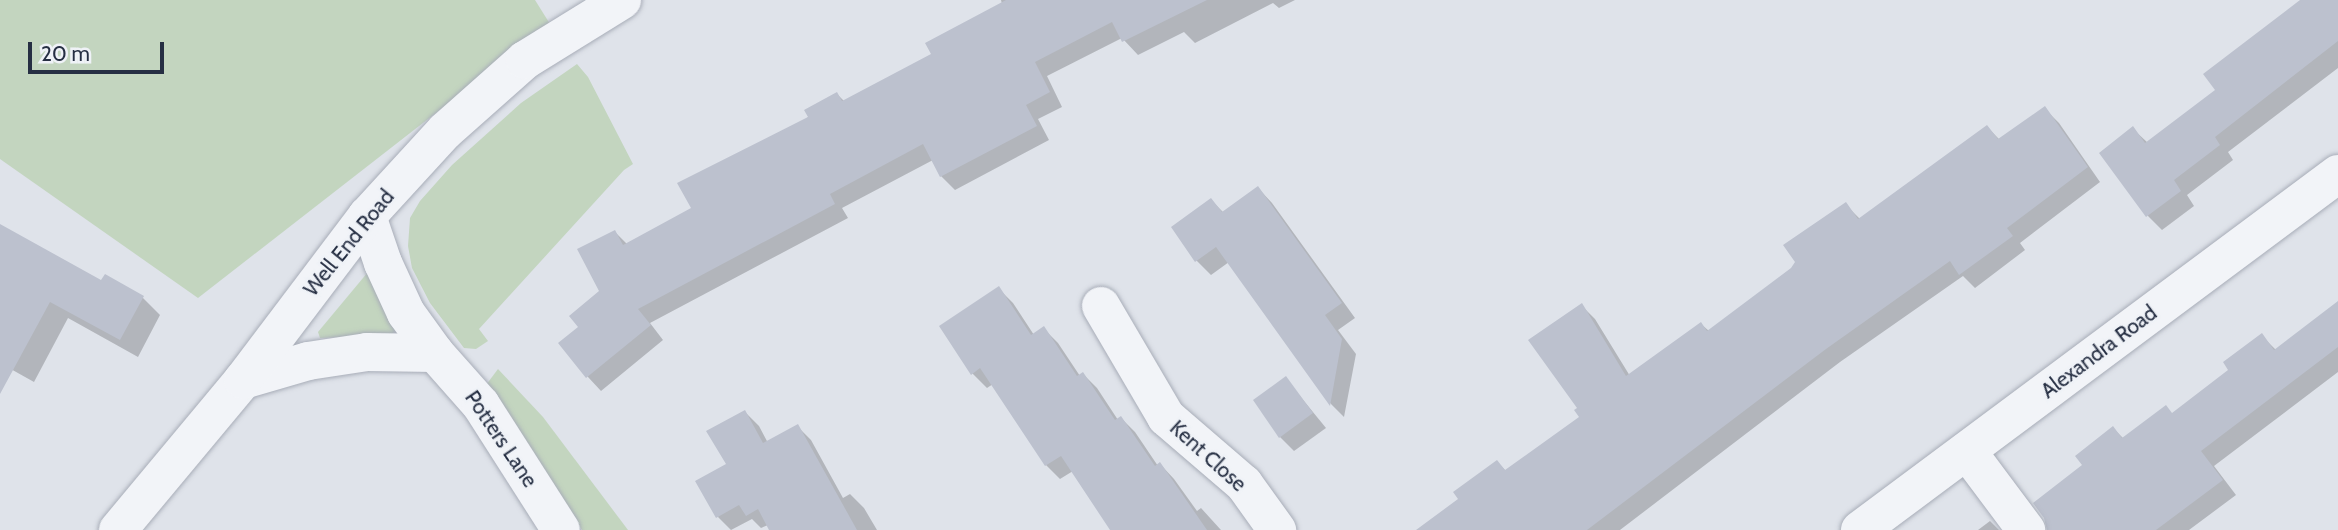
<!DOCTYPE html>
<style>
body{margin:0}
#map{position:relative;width:2338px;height:530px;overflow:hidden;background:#dfe3ea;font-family:Cabin,sans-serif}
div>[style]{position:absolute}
.green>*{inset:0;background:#c3d5bf}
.shadow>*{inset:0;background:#0003}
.building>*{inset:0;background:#bcc1ce}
.roads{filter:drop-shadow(0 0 2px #a8adb8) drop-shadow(0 0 2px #a8adb8)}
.minor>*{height:38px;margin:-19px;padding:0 19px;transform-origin:19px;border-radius:19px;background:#f2f4f8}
span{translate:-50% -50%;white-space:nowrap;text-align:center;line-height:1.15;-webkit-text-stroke:5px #eff2f7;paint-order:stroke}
.street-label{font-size:21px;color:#262f43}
.scale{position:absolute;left:28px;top:42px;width:136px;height:32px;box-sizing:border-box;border:4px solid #262f43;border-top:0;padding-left:9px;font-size:21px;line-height:24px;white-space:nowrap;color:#262f43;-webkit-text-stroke:5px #eff2f7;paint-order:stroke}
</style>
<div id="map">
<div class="green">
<div style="clip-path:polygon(0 0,535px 0,550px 24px,198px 298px,0 159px)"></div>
<div style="clip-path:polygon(577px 64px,588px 77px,633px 164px,624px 170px,479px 329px,488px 341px,476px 349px,464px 348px,430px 303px,412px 268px,408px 246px,410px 218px,420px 201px,452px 165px,521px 103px)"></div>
<div style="clip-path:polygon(368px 272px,397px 330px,390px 335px,320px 338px,318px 332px)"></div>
<div style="clip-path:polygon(498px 369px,543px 417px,628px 530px,582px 530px,486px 385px)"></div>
</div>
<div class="shadow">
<div style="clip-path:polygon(1001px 0,1295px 0,1279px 8px,1273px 3px,1195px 43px,1184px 32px,1138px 55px,1122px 38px,1047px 76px,1062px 107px,1038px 119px,1049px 140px,955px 190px,941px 176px,933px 160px,842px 208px,848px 218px,650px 323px,663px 340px,601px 391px,588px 377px,561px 344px,580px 327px,601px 292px,615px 232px,627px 244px,693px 209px,837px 94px,845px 102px,933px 55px,1002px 4px)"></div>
<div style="clip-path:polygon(2304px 0,2338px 0,2338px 68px,2228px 152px,2233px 160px,2187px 195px,2194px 206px,2162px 230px,2148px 216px,2133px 129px,2148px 143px,2218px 90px)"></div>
<div style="clip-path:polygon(2045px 109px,2059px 123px,2100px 182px,2020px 243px,2025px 250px,1975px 288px,1963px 276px,1840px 362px,1620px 530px,1419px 530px,1460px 500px,1497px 462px,1506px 471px,1582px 418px,1581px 305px,1595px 319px,1630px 376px,1701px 324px,1709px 331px,1792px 269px,1845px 204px,1860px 219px,1987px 127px,2000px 140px)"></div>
<div style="clip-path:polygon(1258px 188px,1272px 203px,1355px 318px,1338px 330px,1356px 354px,1344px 417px,1331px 404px,1229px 262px,1211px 275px,1196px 260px,1211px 200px,1224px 213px)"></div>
<div style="clip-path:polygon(0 226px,102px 283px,142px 297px,160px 315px,138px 357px,68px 318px,34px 382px,0 363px)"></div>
<div style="clip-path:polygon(998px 288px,1013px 303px,1034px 335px,1044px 329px,1058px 343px,1080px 376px,1083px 374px,1097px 388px,1118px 420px,1121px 418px,1135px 432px,1158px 466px,1160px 464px,1174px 479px,1197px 511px,1201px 508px,1221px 530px,1123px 530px,1073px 471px,1060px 479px,1046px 465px,993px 384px,987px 388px,972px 373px)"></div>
<div style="clip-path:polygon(2338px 303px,2338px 372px,2214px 466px,2236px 495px,2189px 530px,2049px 530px,2084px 466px,2113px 428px,2124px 439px,2173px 414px,2230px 370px,2261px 335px,2276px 350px)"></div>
<div style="clip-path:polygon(1286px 379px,1326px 428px,1294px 451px,1280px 437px)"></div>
<div style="clip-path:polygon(745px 412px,759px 426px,768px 443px,798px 427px,811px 440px,843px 498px,850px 494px,864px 508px,877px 530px,771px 530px,768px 525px,761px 528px,752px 519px,731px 530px,718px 517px,728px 465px)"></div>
<div style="clip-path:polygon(1990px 521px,1999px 530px,1978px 530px)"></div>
</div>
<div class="building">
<div style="clip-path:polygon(1006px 0,1207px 0,1122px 42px,1112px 22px,1035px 62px,1050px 92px,1026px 105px,1037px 126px,940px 177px,923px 144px,830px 194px,835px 204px,638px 309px,651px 325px,586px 378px,558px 343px,578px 327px,569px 316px,599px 291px,577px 249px,615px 230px,623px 245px,691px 208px,677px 183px,808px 117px,804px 110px,837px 92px,842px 101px,931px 54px,925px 43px)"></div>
<div style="clip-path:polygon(2300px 0,2338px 0,2338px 41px,2215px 137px,2220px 145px,2174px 180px,2181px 191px,2146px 217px,2099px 153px,2133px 126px,2145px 143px,2215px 90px,2203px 74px)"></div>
<div style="clip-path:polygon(2045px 106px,2088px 167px,2007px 228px,2013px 236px,1959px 275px,1950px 261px,1826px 349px,1587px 530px,1416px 530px,1458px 499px,1453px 492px,1497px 460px,1505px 470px,1579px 417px,1574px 410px,1577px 408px,1528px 340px,1582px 303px,1626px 376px,1701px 322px,1707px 331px,1791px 268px,1795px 262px,1783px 245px,1846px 202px,1858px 219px,1987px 125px,1998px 139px)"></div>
<div style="clip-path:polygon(1258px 186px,1342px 303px,1325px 315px,1342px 339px,1330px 406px,1216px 247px,1195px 262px,1171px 227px,1211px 198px,1222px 212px)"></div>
<div style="clip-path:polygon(0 224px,101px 280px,105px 274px,144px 296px,120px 340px,50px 302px,0 394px)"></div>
<div style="clip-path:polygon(999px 286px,1031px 335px,1044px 326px,1077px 376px,1083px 372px,1115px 420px,1121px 416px,1155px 466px,1160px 462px,1207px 530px,1110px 530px,1061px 456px,1045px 466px,980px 368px,971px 375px,939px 326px)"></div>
<div style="clip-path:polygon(2338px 301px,2338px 347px,2201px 451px,2223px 480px,2156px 530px,2047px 530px,2044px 518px,2033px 503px,2082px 465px,2075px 456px,2113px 426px,2122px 438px,2166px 405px,2172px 413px,2228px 370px,2223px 362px,2262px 333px,2274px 350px)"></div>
<div style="clip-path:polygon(1286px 376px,1313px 413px,1279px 438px,1253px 400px)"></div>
<div style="clip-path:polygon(745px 410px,763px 443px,798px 424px,857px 530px,769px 530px,758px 509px,746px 516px,739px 505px,716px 518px,695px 481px,726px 464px,706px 431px)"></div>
</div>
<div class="roads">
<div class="minor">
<div style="left:367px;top:216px;width:50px;rotate:71.2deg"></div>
<div style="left:383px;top:263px;width:55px;rotate:65.3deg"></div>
<div style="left:406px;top:313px;width:49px;rotate:54.1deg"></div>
<div style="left:435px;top:353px;width:69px;rotate:48.5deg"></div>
<div style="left:481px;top:405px;width:148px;rotate:57.4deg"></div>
<div style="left:1101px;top:306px;width:129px;rotate:59.6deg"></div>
<div style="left:1166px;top:417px;width:103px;rotate:40.7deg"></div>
<div style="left:1244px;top:484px;width:57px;rotate:54.3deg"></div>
<div style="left:243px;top:380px;width:68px;rotate:-16.3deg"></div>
<div style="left:308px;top:361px;width:60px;rotate:-8.7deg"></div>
<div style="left:367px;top:352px;width:68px;rotate:0.8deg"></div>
<div style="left:1967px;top:451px;width:99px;rotate:53.2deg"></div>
<div style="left:118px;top:530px;width:195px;rotate:-50.2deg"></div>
<div style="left:243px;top:380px;width:206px;rotate:-52.9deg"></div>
<div style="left:367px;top:216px;width:115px;rotate:-47.5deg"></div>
<div style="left:445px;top:131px;width:107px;rotate:-41.6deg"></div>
<div style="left:525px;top:60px;width:114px;rotate:-31.7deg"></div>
<div style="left:1860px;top:530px;width:596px;rotate:-36.68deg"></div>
</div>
</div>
<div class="street-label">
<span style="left:349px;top:243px;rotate:-51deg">Well End Road</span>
<span style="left:2099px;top:352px;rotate:-37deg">Alexandra Road</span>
<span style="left:501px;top:439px;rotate:56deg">Potters Lane</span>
<span style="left:1208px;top:456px;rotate:42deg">Kent Close</span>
</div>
<div class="scale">20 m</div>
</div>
